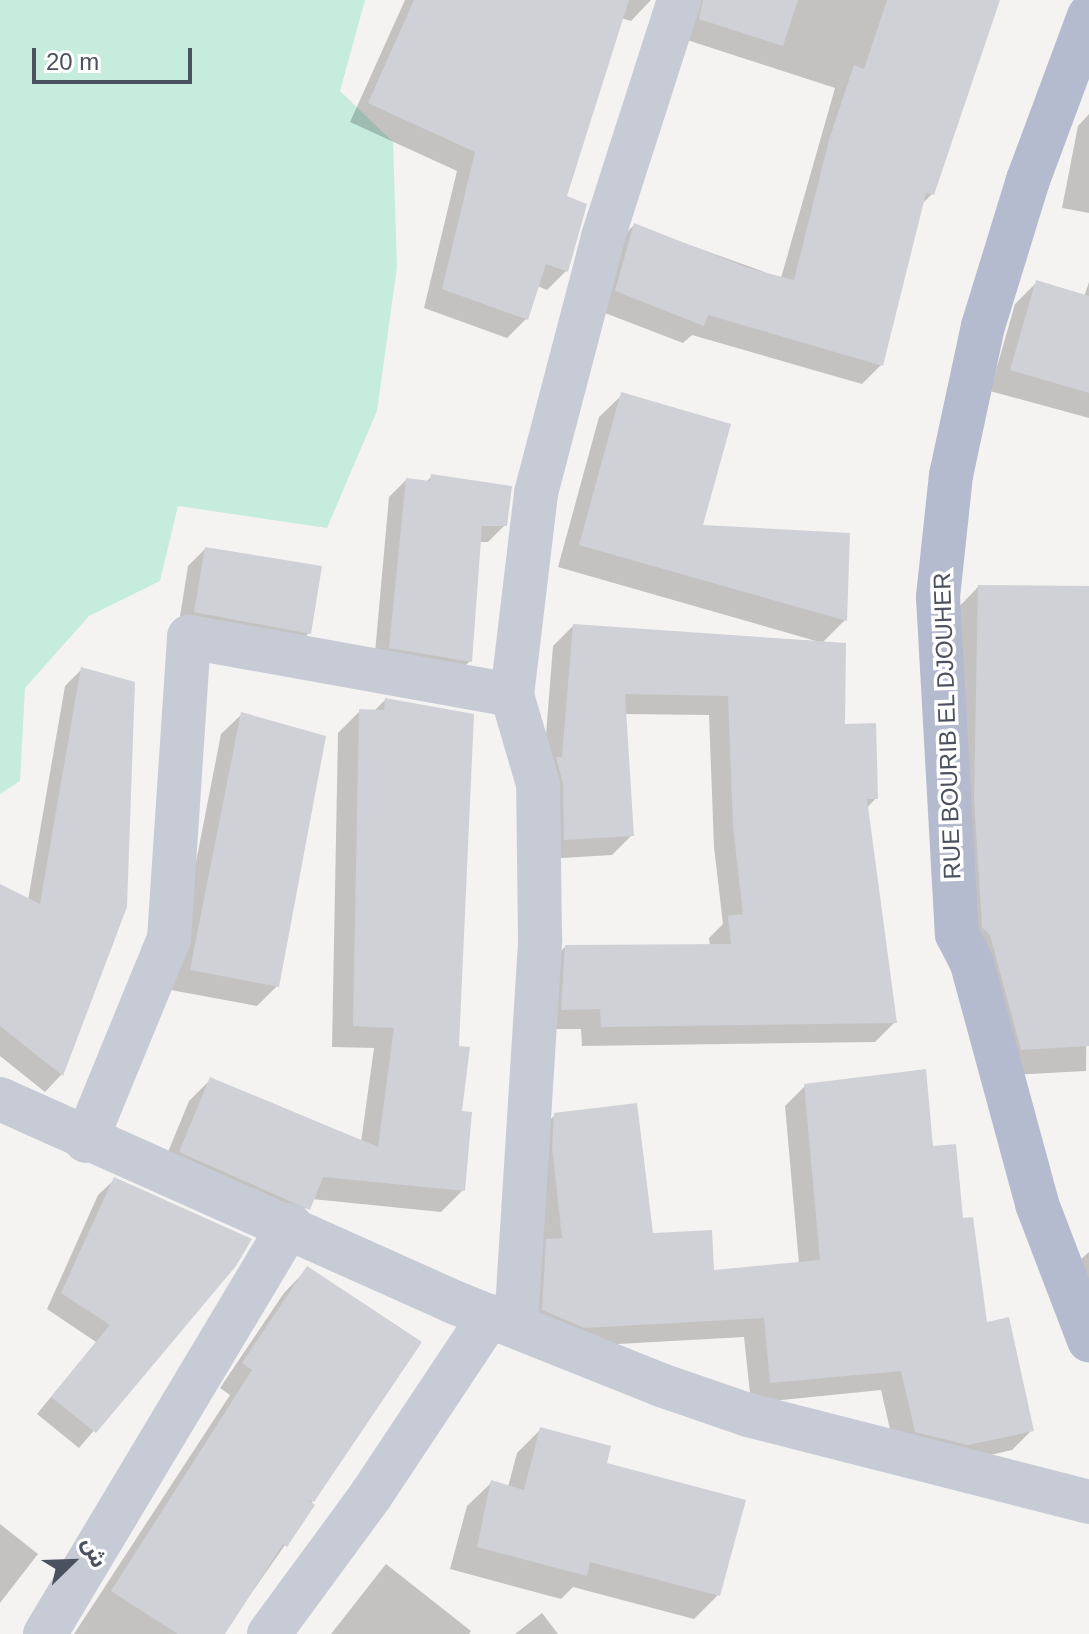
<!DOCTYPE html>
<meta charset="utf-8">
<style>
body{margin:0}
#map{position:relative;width:1089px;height:1634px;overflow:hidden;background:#f4f3f2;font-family:Arial,"Noto Sans Arabic",sans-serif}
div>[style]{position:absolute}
.green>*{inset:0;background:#c6ecde}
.shadow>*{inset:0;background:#0003}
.building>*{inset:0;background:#d0d1d6}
.minor>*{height:44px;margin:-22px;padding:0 22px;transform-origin:22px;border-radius:22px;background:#c7cbd5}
.major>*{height:44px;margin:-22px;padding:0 22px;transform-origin:22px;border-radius:22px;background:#b5bbce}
span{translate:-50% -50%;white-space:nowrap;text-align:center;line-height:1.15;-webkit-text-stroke:7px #fff;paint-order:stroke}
.street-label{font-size:24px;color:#4b515e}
.north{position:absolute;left:32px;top:1522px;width:80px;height:80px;-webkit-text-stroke:6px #fff;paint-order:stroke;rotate:67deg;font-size:22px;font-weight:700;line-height:32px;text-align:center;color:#4b515e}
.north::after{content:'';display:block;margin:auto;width:28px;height:36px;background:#4b515e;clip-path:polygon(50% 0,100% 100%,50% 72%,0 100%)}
.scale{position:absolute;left:32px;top:48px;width:160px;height:36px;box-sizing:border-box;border:4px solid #4b515e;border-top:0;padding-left:10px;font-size:24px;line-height:28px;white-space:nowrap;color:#4b515e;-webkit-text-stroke:6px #fff;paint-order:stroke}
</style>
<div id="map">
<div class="green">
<div style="clip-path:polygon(0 0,365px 0,340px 91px,393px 142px,397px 267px,377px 411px,327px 528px,178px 506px,160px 581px,89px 616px,25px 688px,20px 781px,0 794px)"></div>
</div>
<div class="shadow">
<div style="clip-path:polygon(405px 0,651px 0,631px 21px,621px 18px,565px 197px,585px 205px,566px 271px,547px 290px,537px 286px,526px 319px,507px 338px,424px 308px,457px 171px,350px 122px)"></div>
<div style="clip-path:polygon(672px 0,998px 0,932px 194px,921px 205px,881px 365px,862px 384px,692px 335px,683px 343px,597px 310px,615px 244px,634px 225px,781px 278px,835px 88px,681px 38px)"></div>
<div style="clip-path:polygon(1089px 114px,1089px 213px,1062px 208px,1078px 126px)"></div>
<div style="clip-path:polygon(1089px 282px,1089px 418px,990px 391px,1015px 304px,1036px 283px,1084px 297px)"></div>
<div style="clip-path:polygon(622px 395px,700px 527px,845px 620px,822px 643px,843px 726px,876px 798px,867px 808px,895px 1022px,875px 1042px,582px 1046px,581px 1029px,542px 1029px,545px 967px,565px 947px,710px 946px,709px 938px,723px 924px,714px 847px,709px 715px,624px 714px,632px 835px,612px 855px,545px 859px,543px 773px,553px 646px,573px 626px,816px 641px,558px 567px,599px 417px)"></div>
<div style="clip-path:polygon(432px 476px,505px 525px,488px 542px,478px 542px,470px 661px,453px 678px,374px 664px,389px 497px,406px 480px,425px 483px)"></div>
<div style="clip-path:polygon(205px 549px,309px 633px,292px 649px,178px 629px,188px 566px)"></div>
<div style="clip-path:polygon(978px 587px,1089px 588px,1086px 1071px,995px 1076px,964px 962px,952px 614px)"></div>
<div style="clip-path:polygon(82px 669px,125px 906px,61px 1075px,45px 1092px,0 1056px,0 886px,28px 900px,65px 686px)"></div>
<div style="clip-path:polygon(385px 700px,457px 1048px,463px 1190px,441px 1212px,312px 1199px,286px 1231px,159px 1174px,189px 1101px,211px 1079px,361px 1142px,374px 1048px,332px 1047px,338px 733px,360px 711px,374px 711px)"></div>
<div style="clip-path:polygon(242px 714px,277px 986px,257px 1006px,171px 990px,221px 734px)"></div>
<div style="clip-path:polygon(805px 1086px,931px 1149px,961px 1221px,986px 1324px,1032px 1430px,1012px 1450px,946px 1465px,895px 1451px,881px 1390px,751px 1403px,744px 1337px,564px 1347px,523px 1331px,535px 1135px,555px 1115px,651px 1235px,712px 1272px,799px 1264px,785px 1106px)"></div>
<div style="clip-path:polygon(114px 1180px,235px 1265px,79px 1448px,37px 1414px,96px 1342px,47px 1309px,98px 1195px)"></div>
<div style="clip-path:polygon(1089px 1252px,1089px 1339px,1062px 1276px)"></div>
<div style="clip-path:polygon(307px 1269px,312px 1506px,223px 1634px,74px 1634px,230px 1395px,220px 1388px,284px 1293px)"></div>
<div style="clip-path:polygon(541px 1429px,604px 1464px,718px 1595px,694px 1619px,573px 1587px,561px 1599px,450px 1569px,467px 1506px,491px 1483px,508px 1487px,517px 1453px)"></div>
<div style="clip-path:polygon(0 1524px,38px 1554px,0 1603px)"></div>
<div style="clip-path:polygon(386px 1564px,471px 1631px,469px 1634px,331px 1634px)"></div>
<div style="clip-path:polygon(542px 1613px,558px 1634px,515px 1634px)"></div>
</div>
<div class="building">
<div style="clip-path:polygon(414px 0,629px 0,567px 196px,587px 204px,568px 272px,546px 264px,528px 320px,442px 289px,475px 152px,368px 103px)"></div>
<div style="clip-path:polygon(703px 0,798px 0,783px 46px,699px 19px)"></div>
<div style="clip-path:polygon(887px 0,1000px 0,934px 195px,926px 193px,883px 366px,708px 315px,704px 326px,615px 291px,634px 223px,748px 268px,794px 280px,829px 140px,854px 65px,864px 69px)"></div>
<div style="clip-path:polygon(1036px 280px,1089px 296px,1089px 393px,1010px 370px)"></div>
<div style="clip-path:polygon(621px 392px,731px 424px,703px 525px,850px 533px,847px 621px,579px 545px)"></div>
<div style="clip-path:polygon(431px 474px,512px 486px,507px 526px,482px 526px,472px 662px,389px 648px,406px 478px,430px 481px)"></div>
<div style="clip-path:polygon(205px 547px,322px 566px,311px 634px,194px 612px)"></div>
<div style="clip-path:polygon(978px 585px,1089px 586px,1089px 1046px,1021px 1050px,990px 935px,982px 927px,974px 798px)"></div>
<div style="clip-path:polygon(573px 624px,846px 643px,845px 724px,876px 723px,878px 799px,867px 799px,897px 1023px,601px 1027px,600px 1009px,561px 1010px,565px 945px,731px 944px,728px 916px,743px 914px,733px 826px,728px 696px,625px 694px,634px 836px,564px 840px,563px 784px,556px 757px,562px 757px)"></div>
<div style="clip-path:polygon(81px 667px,135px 682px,127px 907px,63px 1076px,0 1026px,0 884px,40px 904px)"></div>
<div style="clip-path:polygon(385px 698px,474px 714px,459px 1046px,470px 1047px,462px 1111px,472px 1112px,465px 1191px,323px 1177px,310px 1210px,179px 1152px,210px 1077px,378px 1147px,394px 1028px,353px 1026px,359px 709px,384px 710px)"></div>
<div style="clip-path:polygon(241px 712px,326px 736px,279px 987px,190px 970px)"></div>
<div style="clip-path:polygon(926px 1069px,933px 1146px,956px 1144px,963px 1218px,973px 1217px,987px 1322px,1009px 1317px,1034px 1431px,968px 1445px,915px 1432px,901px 1371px,770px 1383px,764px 1318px,585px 1328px,542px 1310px,546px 1239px,562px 1238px,552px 1147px,554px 1113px,637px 1103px,653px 1233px,712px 1230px,714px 1270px,820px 1260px,804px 1084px)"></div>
<div style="clip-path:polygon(114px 1177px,252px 1239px,236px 1266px,96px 1433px,51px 1397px,110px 1325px,61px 1293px)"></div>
<div style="clip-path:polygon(307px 1266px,422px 1342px,314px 1502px,308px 1500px,315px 1505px,287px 1547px,283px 1544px,225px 1634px,178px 1634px,111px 1591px,252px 1370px,242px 1363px)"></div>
<div style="clip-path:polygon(540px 1427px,611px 1446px,607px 1463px,746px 1500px,720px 1596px,590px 1562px,587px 1576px,477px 1547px,491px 1480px,524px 1490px)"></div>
</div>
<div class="minor">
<div style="left:0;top:1099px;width:494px;rotate:24.1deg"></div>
<div style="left:451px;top:1301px;width:226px;rotate:21.8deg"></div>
<div style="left:661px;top:1385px;width:92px;rotate:19deg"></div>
<div style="left:748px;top:1415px;width:352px;rotate:14.3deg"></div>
<div style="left:86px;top:1141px;width:218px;rotate:-67.7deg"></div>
<div style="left:169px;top:939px;width:303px;rotate:-86.2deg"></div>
<div style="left:189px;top:637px;width:328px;rotate:10.2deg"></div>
<div style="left:516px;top:1325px;width:387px;rotate:-86.4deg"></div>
<div style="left:540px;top:939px;width:155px;rotate:-90.7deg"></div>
<div style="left:538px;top:784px;width:93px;rotate:-106.3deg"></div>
<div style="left:512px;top:695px;width:203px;rotate:-83.2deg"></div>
<div style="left:536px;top:493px;width:265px;rotate:-75.3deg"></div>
<div style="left:603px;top:237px;width:249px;rotate:-72.2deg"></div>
<div style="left:45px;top:1634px;width:477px;rotate:-59.1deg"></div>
<div style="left:269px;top:1634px;width:172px;rotate:-53.7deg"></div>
<div style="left:371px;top:1495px;width:215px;rotate:-56.4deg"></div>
</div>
<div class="major">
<div style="left:1089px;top:16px;width:175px;rotate:110.4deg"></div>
<div style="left:1028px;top:180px;width:153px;rotate:107.1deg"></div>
<div style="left:983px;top:326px;width:152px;rotate:102.1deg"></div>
<div style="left:951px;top:475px;width:123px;rotate:96.1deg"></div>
<div style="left:938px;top:597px;width:338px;rotate:86.8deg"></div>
<div style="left:957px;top:934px;width:34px;rotate:63deg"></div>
<div style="left:972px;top:964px;width:249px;rotate:74.8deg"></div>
<div style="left:1037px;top:1204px;width:146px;rotate:69.1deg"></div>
</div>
<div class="street-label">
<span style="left:947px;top:726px;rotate:-92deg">RUE BOURIB EL DJOUHER</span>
</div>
<div class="north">ش</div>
<div class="scale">20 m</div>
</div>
